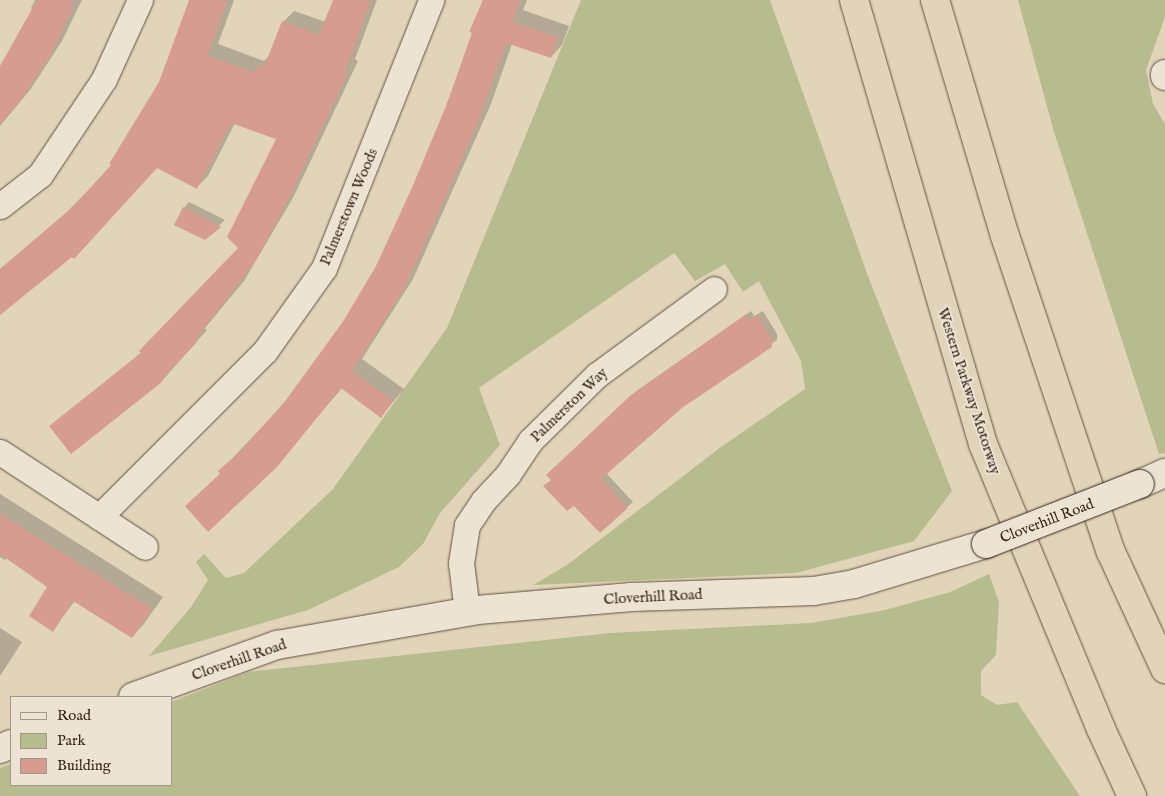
<!DOCTYPE html>
<style>
body{margin:0}
#map{position:relative;width:1165px;height:796px;overflow:hidden;background:#e2d4b9;font-family:"IM FELL English",serif}
div>[style]{position:absolute}
.green>*{inset:0;background:#b6bc8d}
.shadow>*{inset:0;background:#0003}
.building>*{inset:0;background:#d79c90}
.roads{filter:drop-shadow(0 0 1px #625043) drop-shadow(0 0 1px #625043)}
.street>*{height:25px;margin:-12.5px;padding:0 12.5px;transform-origin:12.5px;border-radius:12.5px;background:#ece3d2}
.secondary>*{height:28px;margin:-14px;padding:0 14px;transform-origin:14px;border-radius:14px;background:#ece3d2}
.highway>*{height:28px;margin:-14px;padding:0 14px;transform-origin:14px;border-radius:14px;background:#e2d4b9}
.bridges{filter:drop-shadow(0 0 1px #37241c) drop-shadow(0 0 1px #37241c)}
.secondary-bridge>*{height:28px;margin:-14px;padding:0 14px;transform-origin:14px;border-radius:14px;background:#ece3d2}
span{translate:-50% -50%;white-space:nowrap;text-align:center;line-height:1.15;-webkit-text-stroke:4px #ece3d2;paint-order:stroke}
.street-label{font-size:15px;color:#37241c}
.legend{position:absolute;left:10px;top:696px;width:162px;height:90px;box-sizing:border-box;background:#ece3d2;border:1px solid #a49789;margin:0;padding:6px 9px;list-style:none;font-size:15px;color:#37241c}
.legend li{display:flex;align-items:center;gap:10px;height:25px}
.legend b{width:25px;border:1px solid #a49789}
</style>
<div id="map">
<div class="green">
<div style="clip-path:polygon(581px 0,770px 0,868px 276px,952px 491px,914px 541px,796px 573px,533px 585px,567px 565px,721px 447px,805px 389px,801px 361px,759px 281px,743px 292px,725px 264px,695px 281px,674px 253px,479px 388px,500px 445px,440px 513px,423px 544px,399px 567px,308px 610px,149px 656px,191px 607px,208px 580px,196px 562px,204px 554px,226px 578px,244px 573px,333px 489px,447px 328px)"></div>
<div style="clip-path:polygon(1018px 0,1165px 0,1165px 17px,1146px 70px,1153px 104px,1165px 124px,1165px 453px,1159px 454px,1054px 132px)"></div>
<div style="clip-path:polygon(989px 574px,999px 602px,996px 655px,981px 671px,981px 695px,997px 705px,1017px 702px,1080px 796px,0 796px,0 768px,11px 764px,11px 785px,171px 785px,171px 702px,248px 672px,610px 633px,811px 623px,885px 610px,950px 592px)"></div>
</div>
<div class="shadow">
<div style="clip-path:polygon(35px 0,82px 0,62px 41px,30px 90px,0 126px,0 71px,34px 10px,31px 8px)"></div>
<div style="clip-path:polygon(190px 0,234px 0,218px 44px,264px 61px,270px 55px,283px 22px,294px 11px,326px 22px,334px 0,377px 0,355px 59px,358px 61px,294px 196px,244px 281px,205px 328px,207px 330px,162px 381px,50px 426px,142px 352px,239px 248px,278px 139px,235px 123px,208px 176px,197px 187px,158px 167px,72px 255px,0 315px,0 269px,55px 224px,113px 165px,160px 83px)"></div>
<div style="clip-path:polygon(483px 0,527px 0,523px 10px,569px 26px,562px 45px,551px 57px,512px 44px,491px 104px,413px 279px,362px 359px,404px 389px,381px 416px,342px 388px,276px 466px,186px 506px,221px 473px,220px 471px,287px 401px,346px 320px,377px 267px,448px 107px)"></div>
<div style="clip-path:polygon(189px 202px,225px 220px,205px 239px,184px 208px)"></div>
<div style="clip-path:polygon(751px 311px,754px 316px,763px 311px,777px 334px,777px 340px,681px 407px,606px 473px,633px 502px,627px 507px,552px 480px,548px 475px,638px 390px)"></div>
<div style="clip-path:polygon(0 494px,163px 597px,143px 625px,132px 637px,75px 601px,52px 630px,49px 587px,7px 558px,5px 560px,0 557px)"></div>
<div style="clip-path:polygon(0 628px,22px 642px,0 676px)"></div>
</div>
<div class="building">
<div style="clip-path:polygon(37px 0,73px 0,70px 6px,73px 8px,51px 54px,19px 103px,0 124px,0 66px)"></div>
<div style="clip-path:polygon(189px 0,227px 0,207px 56px,255px 73px,258px 65px,264px 67px,282px 21px,319px 35px,333px 0,371px 0,345px 71px,348px 72px,289px 198px,256px 260px,195px 340px,197px 342px,161px 380px,162px 382px,71px 454px,49px 426px,141px 353px,139px 351px,238px 248px,227px 237px,276px 139px,231px 123px,197px 189px,157px 168px,74px 259px,72px 257px,0 315px,0 269px,75px 205px,111px 165px,109px 164px,159px 82px)"></div>
<div style="clip-path:polygon(483px 0,520px 0,512px 22px,558px 37px,551px 58px,506px 43px,480px 117px,421px 252px,402px 292px,352px 371px,393px 401px,381px 418px,341px 388px,277px 467px,208px 532px,185px 506px,220px 474px,218px 471px,241px 451px,286px 400px,344px 320px,376px 266px,411px 190px,446px 106px,472px 33px,469px 32px)"></div>
<div style="clip-path:polygon(183px 207px,221px 227px,205px 240px,174px 225px)"></div>
<div style="clip-path:polygon(745px 315px,748px 320px,757px 315px,772px 340px,772px 347px,682px 408px,601px 479px,628px 508px,600px 533px,574px 506px,567px 511px,543px 486px,551px 480px,546px 475px,631px 395px)"></div>
<div style="clip-path:polygon(0 514px,152px 609px,132px 638px,73px 601px,53px 632px,29px 616px,47px 587px,0 554px)"></div>
</div>
<div class="roads">
<div class="street">
<div style="left:0;top:206px;width:51px;rotate:-37.8deg"></div>
<div style="left:40px;top:175px;width:115px;rotate:-56.3deg"></div>
<div style="left:104px;top:79px;width:87px;rotate:-65.5deg"></div>
<div style="left:0;top:452px;width:173px;rotate:33.2deg"></div>
<div style="left:99px;top:517px;width:235px;rotate:-45deg"></div>
<div style="left:265px;top:351px;width:102px;rotate:-54.6deg"></div>
<div style="left:324px;top:268px;width:289px;rotate:-68.2deg"></div>
<div style="left:467px;top:611px;width:48px;rotate:-97.1deg"></div>
<div style="left:461px;top:563px;width:38px;rotate:-81deg"></div>
<div style="left:467px;top:525px;width:29px;rotate:-56deg"></div>
<div style="left:483px;top:501px;width:37px;rotate:-47deg"></div>
<div style="left:508px;top:474px;width:40px;rotate:-56deg"></div>
<div style="left:530px;top:441px;width:94px;rotate:-44.6deg"></div>
<div style="left:597px;top:375px;width:145px;rotate:-36.3deg"></div>
</div>
<div class="secondary">
<div style="left:1165px;top:74px;width:2px;rotate:90deg"></div>
<div style="left:1140px;top:484px;width:27px;rotate:-24deg"></div>
<div style="left:133px;top:697px;width:153px;rotate:-19.9deg"></div>
<div style="left:277px;top:645px;width:203px;rotate:-9.9deg"></div>
<div style="left:477px;top:610px;width:155px;rotate:-4.8deg"></div>
<div style="left:631px;top:597px;width:183px;rotate:-1.9deg"></div>
<div style="left:814px;top:591px;width:41px;rotate:-9.9deg"></div>
<div style="left:854px;top:584px;width:138px;rotate:-16.9deg"></div>
<div style="left:0;top:749px;width:12px;rotate:-24deg"></div>
</div>
<div class="highway">
<div style="left:854px;top:0;width:462px;rotate:73.8deg"></div>
<div style="left:983px;top:444px;width:308px;rotate:67.5deg"></div>
<div style="left:1101px;top:729px;width:74px;rotate:65.2deg"></div>
<div style="left:935px;top:0;width:246px;rotate:73.5deg"></div>
<div style="left:1005px;top:236px;width:333px;rotate:71.5deg"></div>
<div style="left:1111px;top:552px;width:129px;rotate:65.2deg"></div>
</div>
</div>
<div class="bridges">
<div class="secondary-bridge">
<div style="left:986px;top:544px;width:165px;rotate:-21.3deg"></div>
</div>
</div>
<div class="street-label">
<span style="left:349px;top:207px;rotate:-67deg">Palmerstown Woods</span>
<span style="left:969px;top:391px;rotate:72deg">Western Parkway Motorway</span>
<span style="left:569px;top:405px;rotate:-44deg">Palmerston Way</span>
<span style="left:1047px;top:521px;rotate:-21deg">Cloverhill Road</span>
<span style="left:653px;top:597px;rotate:-3deg">Cloverhill Road</span>
<span style="left:239px;top:660px;rotate:-19deg">Cloverhill Road</span>
</div>
<ul class="legend">
<li><b style="height:6px;background:#ece3d2"></b>Road</li>
<li><b style="height:14px;background:#b6bc8d"></b>Park</li>
<li><b style="height:14px;background:#d79c90"></b>Building</li>
</ul>
</div>
